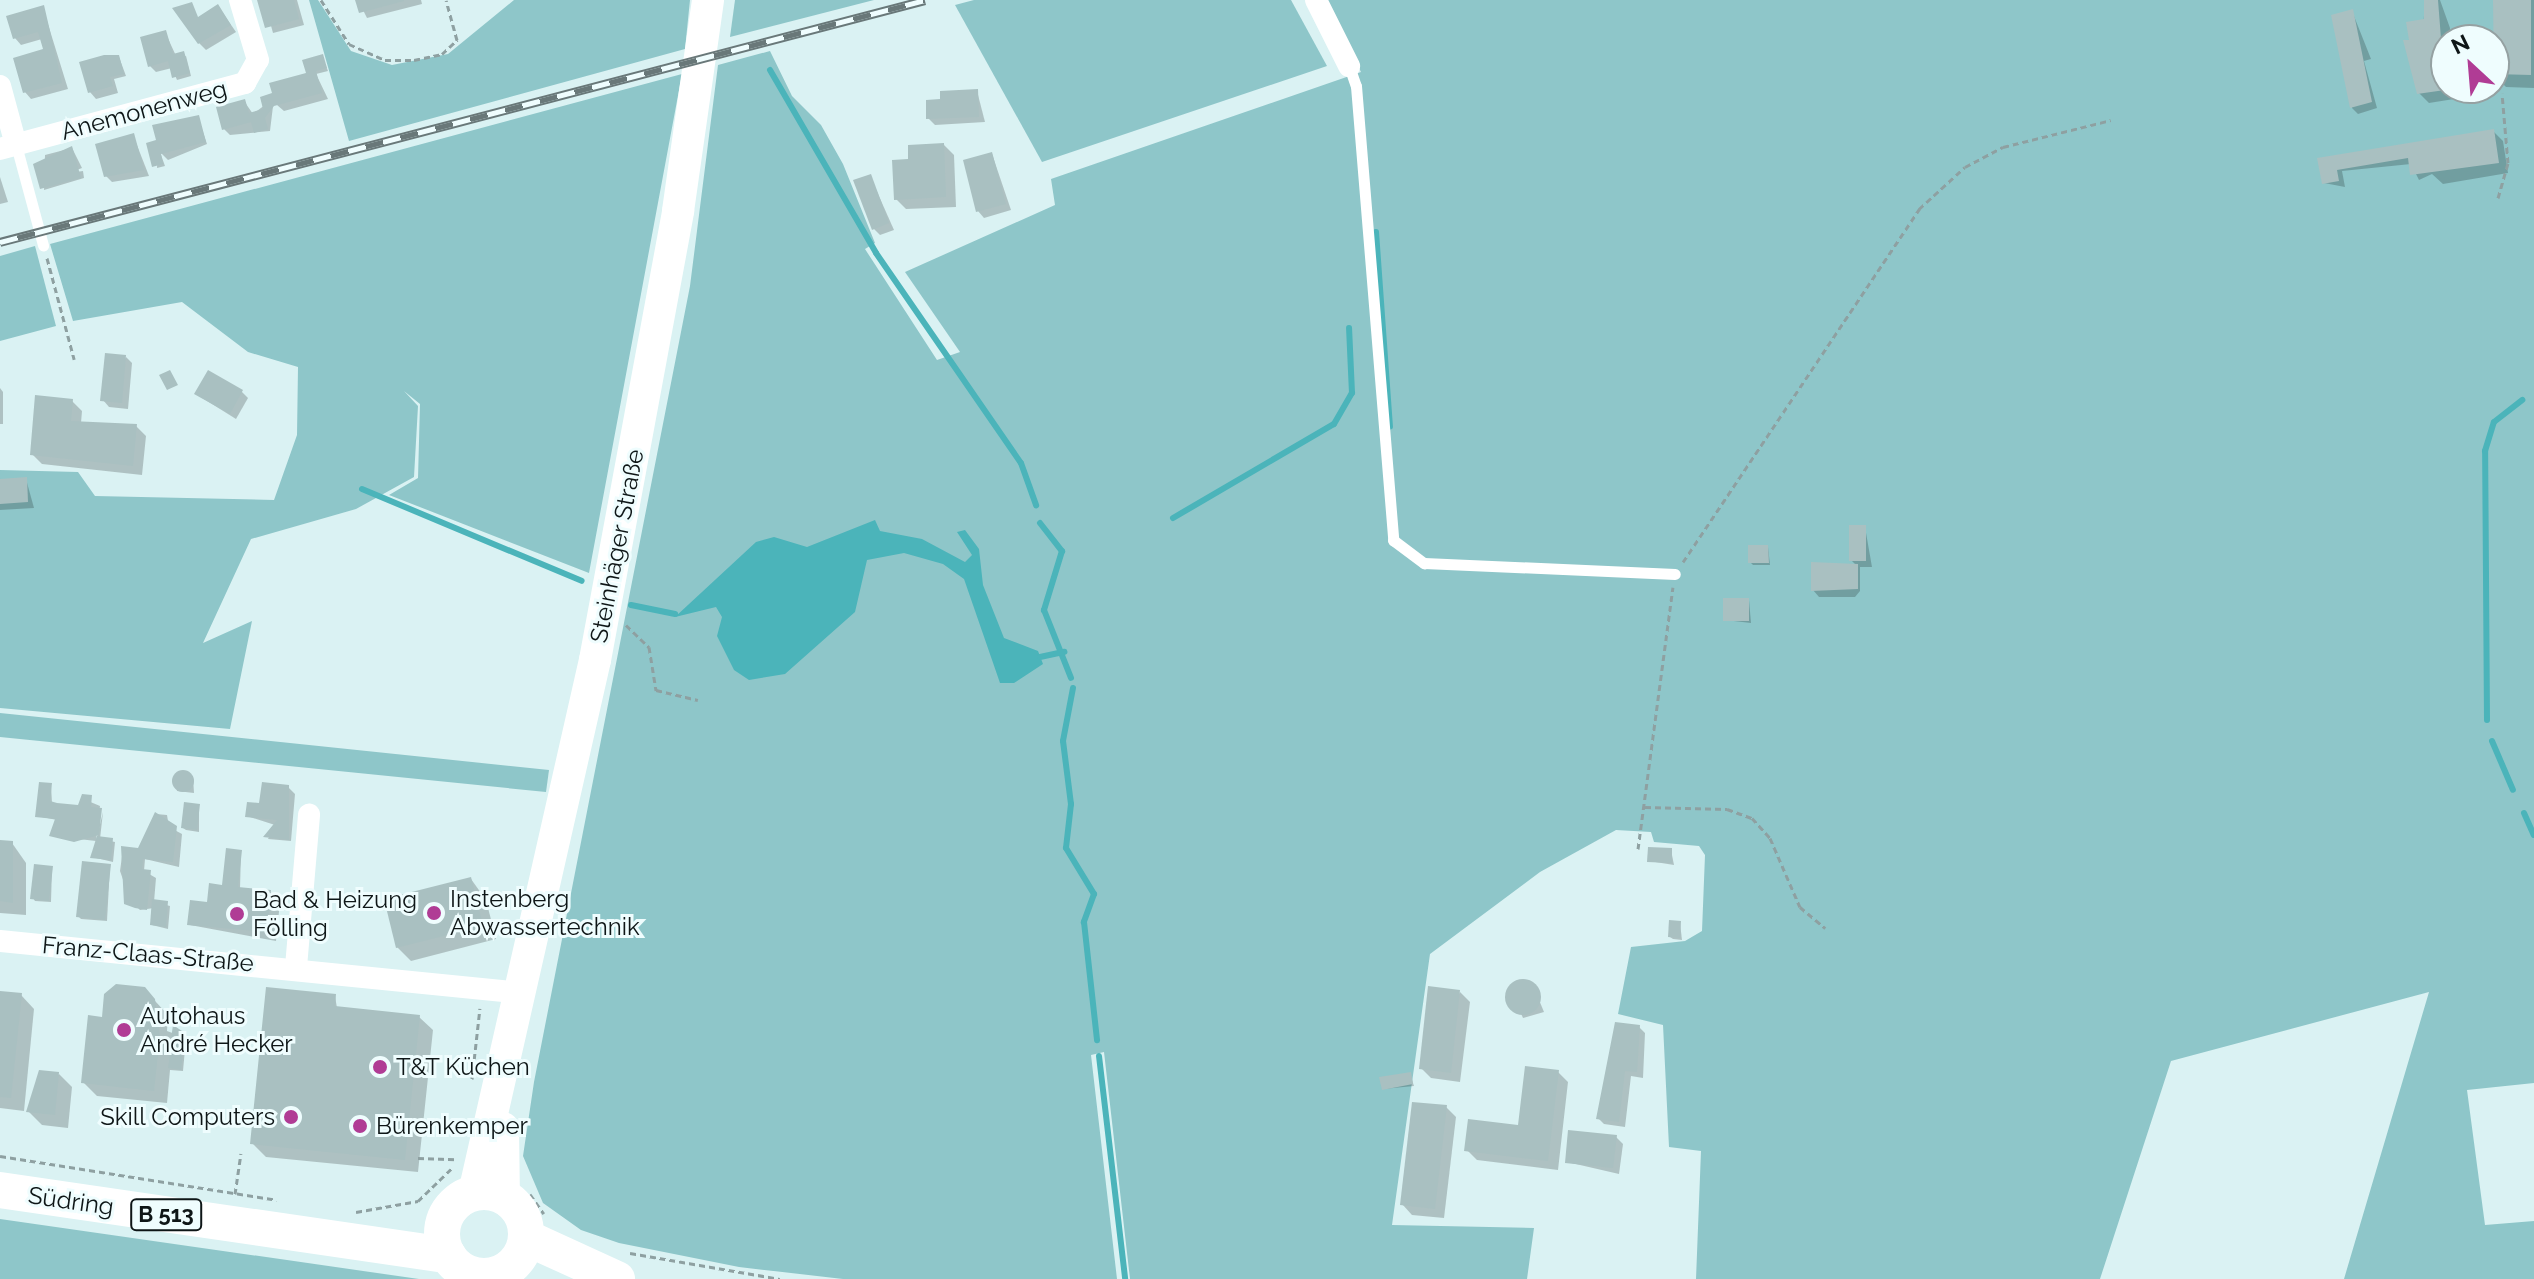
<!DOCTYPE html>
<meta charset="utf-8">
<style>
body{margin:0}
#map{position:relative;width:2534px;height:1279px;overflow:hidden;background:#daf2f3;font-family:Raleway,sans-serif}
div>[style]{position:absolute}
.green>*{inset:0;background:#8ec6c9}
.water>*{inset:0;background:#4bb4ba}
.shadow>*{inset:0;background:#0003}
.stream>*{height:6px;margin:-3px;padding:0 3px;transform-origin:3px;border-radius:3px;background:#4bb4ba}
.building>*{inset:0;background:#a9c0c1}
.round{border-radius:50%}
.path>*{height:3px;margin-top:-1.5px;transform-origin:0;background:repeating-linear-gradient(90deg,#8ea0a1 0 6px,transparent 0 10px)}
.lane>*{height:11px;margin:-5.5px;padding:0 5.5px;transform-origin:5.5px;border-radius:5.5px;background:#fff}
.street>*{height:22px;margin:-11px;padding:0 11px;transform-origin:11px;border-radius:11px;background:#fff}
.secondary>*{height:32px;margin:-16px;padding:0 16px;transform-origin:16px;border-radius:16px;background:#fff}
.primary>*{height:36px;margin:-18px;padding:0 18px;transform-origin:18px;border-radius:18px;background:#fff}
.primary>.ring{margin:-18px;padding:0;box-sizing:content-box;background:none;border:36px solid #fff;border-radius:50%}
.rail>*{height:9px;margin-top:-4.5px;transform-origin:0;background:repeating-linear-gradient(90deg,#effdfe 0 18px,#697879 0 36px);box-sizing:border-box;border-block:2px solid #697879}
.dots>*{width:22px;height:22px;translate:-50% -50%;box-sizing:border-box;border:4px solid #effdfe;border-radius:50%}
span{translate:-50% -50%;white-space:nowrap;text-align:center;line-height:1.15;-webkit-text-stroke:6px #effdfe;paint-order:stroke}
.shield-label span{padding:2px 6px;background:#effdfe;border:2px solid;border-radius:6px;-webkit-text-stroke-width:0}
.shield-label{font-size:22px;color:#0e1617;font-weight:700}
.street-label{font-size:24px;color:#0e1617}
.poi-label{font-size:24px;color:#0e1617}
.left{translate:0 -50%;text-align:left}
.right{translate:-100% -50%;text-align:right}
.north{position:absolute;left:2430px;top:24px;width:80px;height:80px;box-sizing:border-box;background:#effdfe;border:2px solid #95a1a2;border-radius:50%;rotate:334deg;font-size:22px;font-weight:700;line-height:32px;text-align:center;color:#0e1617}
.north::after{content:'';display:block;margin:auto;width:28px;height:36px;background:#b03c95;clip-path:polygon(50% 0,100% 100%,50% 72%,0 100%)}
</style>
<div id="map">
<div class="green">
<div style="clip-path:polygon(309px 0,318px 0,351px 51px,392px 65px,448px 54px,514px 0,690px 0,685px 49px,349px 141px)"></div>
<div style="clip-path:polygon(735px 0,874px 0,730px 37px)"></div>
<div style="clip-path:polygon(974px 0,1291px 0,1327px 66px,1042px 162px,955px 5px)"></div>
<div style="clip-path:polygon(evenodd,1325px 0,2534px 0,2534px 1083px,2467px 1090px,2485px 1225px,2534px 1221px,2534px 1279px,2344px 1279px,2429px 992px,2171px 1061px,2100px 1279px,1696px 1279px,1701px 1151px,1669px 1147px,1663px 1025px,1618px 1014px,1631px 947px,1685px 941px,1702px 931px,1705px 855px,1699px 846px,1654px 842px,1651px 832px,1616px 830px,1540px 872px,1430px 954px,1392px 1225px,1534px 1228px,1527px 1279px,1130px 1279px,1104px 1052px,1091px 1055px,1117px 1279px,843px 1279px,739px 1267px,619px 1243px,581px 1230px,543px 1203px,523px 1156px,534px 1082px,690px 286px,718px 65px,770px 51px,792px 96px,821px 125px,843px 164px,875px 243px,865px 249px,937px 360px,960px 352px,905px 272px,1055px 205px,1051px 179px,1361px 72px,1325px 0,2446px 40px,2494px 40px,2494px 88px,2446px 88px,2446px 40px)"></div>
<div style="clip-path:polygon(682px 74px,589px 573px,389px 495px,418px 478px,420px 404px,404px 391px,418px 406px,414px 477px,356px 509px,251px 539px,203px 643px,252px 621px,230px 729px,0 708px,0 470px,78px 472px,95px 496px,274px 500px,297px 435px,298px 367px,248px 352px,182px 302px,73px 321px,50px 244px)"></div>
<div style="clip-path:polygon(35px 246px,56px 326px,0 341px,0 256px)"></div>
<div style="clip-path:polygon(0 713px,549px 770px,546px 792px,0 737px)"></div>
<div style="clip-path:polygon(0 1219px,419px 1279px,0 1279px)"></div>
</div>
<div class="water">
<div style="clip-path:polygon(875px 520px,880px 531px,922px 539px,965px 562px,972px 555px,957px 532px,965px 530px,979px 549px,983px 585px,1004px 638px,1038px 651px,1043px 664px,1014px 683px,1000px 683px,964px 579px,943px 564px,904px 553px,867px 560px,855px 612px,785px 674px,749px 680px,734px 670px,717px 636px,722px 617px,716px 607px,675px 617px,756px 542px,774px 537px,807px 547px)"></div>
</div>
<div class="shadow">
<div style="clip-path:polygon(264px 0,297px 0,304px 25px,273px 33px)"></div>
<div style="clip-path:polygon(358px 0,421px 0,422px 4px,367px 18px)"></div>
<div style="clip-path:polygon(2425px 0,2440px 0,2450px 28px,2446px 88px,2454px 88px,2454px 99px,2429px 103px,2419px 93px)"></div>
<div style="clip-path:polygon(2495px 0,2534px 0,2534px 88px,2506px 87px,2494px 75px)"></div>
<div style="clip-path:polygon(218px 6px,236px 32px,206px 50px,199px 43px)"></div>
<div style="clip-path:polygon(43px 8px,68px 89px,31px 99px,25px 92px,48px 52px,42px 39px,21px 45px,15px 38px)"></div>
<div style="clip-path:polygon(2352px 11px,2371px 59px,2364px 61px,2377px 108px,2358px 114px,2352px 108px)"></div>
<div style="clip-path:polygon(165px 32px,177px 58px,186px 56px,191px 76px,177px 80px,172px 68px,156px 72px,150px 66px)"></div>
<div style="clip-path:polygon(322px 56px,328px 71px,316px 74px,328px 99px,284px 111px,277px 105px)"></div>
<div style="clip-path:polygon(119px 57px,126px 76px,114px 79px,118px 93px,96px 99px,90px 92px)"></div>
<div style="clip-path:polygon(977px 91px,985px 122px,935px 125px,928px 118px,942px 101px)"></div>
<div style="clip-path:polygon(274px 98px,270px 131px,230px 135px,223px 128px,244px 101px,253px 114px)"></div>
<div style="clip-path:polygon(198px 117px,207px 144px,168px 160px,160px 152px,165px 166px,157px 168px,158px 141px)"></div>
<div style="clip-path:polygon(2493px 131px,2503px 141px,2508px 173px,2443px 184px,2432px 174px,2419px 180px,2411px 164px,2342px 171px,2345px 187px,2324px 183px,2320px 160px)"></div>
<div style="clip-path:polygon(133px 135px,149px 176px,112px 182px,106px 176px)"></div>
<div style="clip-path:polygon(944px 145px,954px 155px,956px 207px,906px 209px,896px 199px,910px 161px)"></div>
<div style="clip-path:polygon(72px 148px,82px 168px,69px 173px,83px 171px,84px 178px,44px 190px,45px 155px)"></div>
<div style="clip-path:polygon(992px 154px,1011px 210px,984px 218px,978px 211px)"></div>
<div style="clip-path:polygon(870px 176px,894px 230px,880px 235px,873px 228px)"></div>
<div style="clip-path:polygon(0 177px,8px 202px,0 204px)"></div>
<div style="clip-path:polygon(126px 357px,132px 363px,128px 409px,109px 407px,103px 400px)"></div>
<div style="clip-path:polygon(0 388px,3px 392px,3px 424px,0 424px)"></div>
<div style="clip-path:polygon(242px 392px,248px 398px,236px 419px,196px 394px)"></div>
<div style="clip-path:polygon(72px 401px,82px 411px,81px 423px,136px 426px,146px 436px,142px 475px,42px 464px,32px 454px)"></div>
<div style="clip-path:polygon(26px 479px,34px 508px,0 510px,0 481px)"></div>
<div style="clip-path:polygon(1865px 527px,1872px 567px,1860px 567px,1860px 591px,1855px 597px,1819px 597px,1813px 590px,1857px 566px,1851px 560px)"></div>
<div style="clip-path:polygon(1768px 547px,1770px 565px,1753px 565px,1750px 562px)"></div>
<div style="clip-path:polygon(1749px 600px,1751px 623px,1725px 620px)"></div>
<div style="clip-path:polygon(176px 774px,193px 776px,194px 793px,177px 791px)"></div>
<div style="clip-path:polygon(51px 785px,52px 803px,80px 808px,81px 798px,100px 806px,96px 841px,52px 836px,57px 820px,37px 816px)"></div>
<div style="clip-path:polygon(288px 787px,295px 794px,291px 841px,268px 839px,275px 825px,247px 816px)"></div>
<div style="clip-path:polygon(199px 806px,199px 832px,186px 830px,183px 828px)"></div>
<div style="clip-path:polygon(103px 812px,100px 839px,115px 842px,113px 862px,92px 857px)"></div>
<div style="clip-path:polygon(156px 814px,167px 815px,169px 827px,182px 834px,179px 867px,145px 859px,144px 871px,156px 878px,154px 902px,170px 906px,168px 929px,152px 925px,154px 908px,140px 910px,130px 900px,120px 871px,123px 849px,140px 850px)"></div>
<div style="clip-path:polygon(0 842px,12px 843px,26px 863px,26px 915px,0 913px)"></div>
<div style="clip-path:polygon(1671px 850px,1674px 865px,1649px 861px)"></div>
<div style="clip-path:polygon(241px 852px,240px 889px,270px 892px,280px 902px,276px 941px,190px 925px,228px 887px)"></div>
<div style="clip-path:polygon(110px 866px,107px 921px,81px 919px,78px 916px)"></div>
<div style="clip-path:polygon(52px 868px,51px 902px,35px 901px,33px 898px)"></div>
<div style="clip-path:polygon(471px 879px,486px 900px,496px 939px,411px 961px,397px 947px)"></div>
<div style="clip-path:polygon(1680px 923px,1682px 940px,1673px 939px,1670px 937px)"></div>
<div style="clip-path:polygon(1532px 983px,1544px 1012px,1523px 1018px,1510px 989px)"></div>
<div style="clip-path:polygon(144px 989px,168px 1015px,167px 1031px,186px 1038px,183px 1071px,170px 1070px,167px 1103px,97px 1096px,83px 1082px,103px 1019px)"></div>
<div style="clip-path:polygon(1460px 992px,1470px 1002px,1460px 1082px,1431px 1078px,1421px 1068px)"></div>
<div style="clip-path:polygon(0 993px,21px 995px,34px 1009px,24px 1111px,0 1108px)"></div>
<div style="clip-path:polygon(335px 996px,337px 1008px,419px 1017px,433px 1030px,418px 1172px,266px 1157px,252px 1143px)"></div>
<div style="clip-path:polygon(1639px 1027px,1645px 1033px,1643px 1078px,1631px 1076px,1625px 1127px,1604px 1124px,1598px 1118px)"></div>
<div style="clip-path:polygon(1558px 1072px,1568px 1082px,1558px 1170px,1477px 1160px,1467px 1150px,1520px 1127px)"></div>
<div style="clip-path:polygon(59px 1074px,72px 1087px,68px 1128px,42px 1125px,28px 1111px)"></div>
<div style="clip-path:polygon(1410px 1074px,1414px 1086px,1383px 1089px)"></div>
<div style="clip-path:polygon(1446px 1107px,1456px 1117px,1444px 1218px,1412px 1215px,1402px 1204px)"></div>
<div style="clip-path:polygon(1616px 1137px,1623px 1144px,1619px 1174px,1567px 1162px)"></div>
</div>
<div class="stream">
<div style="left:770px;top:70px;width:211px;rotate:59.9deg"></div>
<div style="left:876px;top:253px;width:255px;rotate:55.4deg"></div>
<div style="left:1021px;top:463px;width:45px;rotate:70.3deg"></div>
<div style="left:1376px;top:232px;width:195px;rotate:85.9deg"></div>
<div style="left:362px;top:489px;width:238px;rotate:22.7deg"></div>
<div style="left:1173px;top:518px;width:186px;rotate:-30.3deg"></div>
<div style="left:1334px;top:424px;width:36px;rotate:-60deg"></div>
<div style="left:1352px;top:393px;width:65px;rotate:-92.6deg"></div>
<div style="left:1040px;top:523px;width:36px;rotate:52deg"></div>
<div style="left:1062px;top:551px;width:62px;rotate:107deg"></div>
<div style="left:1044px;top:610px;width:73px;rotate:68.3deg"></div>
<div style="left:631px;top:605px;width:45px;rotate:11.6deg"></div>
<div style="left:1040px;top:657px;width:25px;rotate:-12deg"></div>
<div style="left:1073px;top:688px;width:54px;rotate:100.7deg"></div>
<div style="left:1063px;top:741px;width:64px;rotate:82.8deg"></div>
<div style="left:1071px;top:804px;width:44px;rotate:96.5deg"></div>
<div style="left:1066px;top:848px;width:54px;rotate:58.7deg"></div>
<div style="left:1094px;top:894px;width:30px;rotate:110deg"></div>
<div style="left:1084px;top:922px;width:119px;rotate:83.7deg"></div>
<div style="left:2487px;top:720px;width:269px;rotate:-90.4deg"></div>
<div style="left:2485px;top:451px;width:30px;rotate:-73deg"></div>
<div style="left:2494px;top:422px;width:36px;rotate:-38deg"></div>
<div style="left:2492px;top:741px;width:53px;rotate:66.8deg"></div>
<div style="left:2524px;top:813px;width:24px;rotate:66deg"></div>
<div style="left:1099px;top:1056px;width:225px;rotate:83.3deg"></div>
</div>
<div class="building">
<div style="clip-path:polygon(257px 0,294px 0,299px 19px,265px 28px)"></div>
<div style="clip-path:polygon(355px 0,404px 0,404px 1px,359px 13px)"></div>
<div style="clip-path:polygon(2424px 0,2438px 0,2445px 90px,2417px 94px,2403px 40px,2409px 40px,2406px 22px,2424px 19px)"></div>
<div style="clip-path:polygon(2493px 0,2531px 0,2531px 75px,2494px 74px)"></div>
<div style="clip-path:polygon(192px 2px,198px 17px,218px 4px,231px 25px,198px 44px,172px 8px)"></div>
<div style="clip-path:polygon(44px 5px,62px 83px,23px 93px,13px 58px,43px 49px,38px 32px,13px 39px,6px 16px)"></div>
<div style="clip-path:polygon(2353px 9px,2372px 102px,2350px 108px,2331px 15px)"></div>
<div style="clip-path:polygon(166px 30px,173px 54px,184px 51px,190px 73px,172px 78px,168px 61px,148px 67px,140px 37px)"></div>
<div style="clip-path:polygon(323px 54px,327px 68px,316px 71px,322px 93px,274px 106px,265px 118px,268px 129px,254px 133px,251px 122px,222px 130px,216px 107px,245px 99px,249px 113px,263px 109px,260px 97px,272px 93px,269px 83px,306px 73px,302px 60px)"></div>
<div style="clip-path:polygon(104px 55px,119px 55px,124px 74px,110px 77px,113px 86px,88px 93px,79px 62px)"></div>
<div style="clip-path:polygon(978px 89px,979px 117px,926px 119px,926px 100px,940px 99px,940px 91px)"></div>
<div style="clip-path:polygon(199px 115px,206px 142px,161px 154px,163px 164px,152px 167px,146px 143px,156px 140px,152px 125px)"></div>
<div style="clip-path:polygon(2494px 129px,2499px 163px,2410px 175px,2408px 158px,2337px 170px,2339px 181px,2322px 184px,2317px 158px)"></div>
<div style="clip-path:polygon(134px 133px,144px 170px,104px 177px,95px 144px)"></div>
<div style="clip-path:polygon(944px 143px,946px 197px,894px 200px,892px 160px,908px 159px,908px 145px)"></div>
<div style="clip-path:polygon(72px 146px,81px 178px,40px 189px,33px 164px)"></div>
<div style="clip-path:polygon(992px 152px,1006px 204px,976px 212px,963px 160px)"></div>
<div style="clip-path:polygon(871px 174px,889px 223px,872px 230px,853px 180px)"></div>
<div style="clip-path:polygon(105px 353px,126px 355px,122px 403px,100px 401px)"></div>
<div style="clip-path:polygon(170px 370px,178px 385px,167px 390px,159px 375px)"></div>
<div style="clip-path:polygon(208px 370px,243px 390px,230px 414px,194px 394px)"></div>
<div style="clip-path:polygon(35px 395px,73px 399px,71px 421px,137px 424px,133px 466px,30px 455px)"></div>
<div style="clip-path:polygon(27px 477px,28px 502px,0 504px,0 479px)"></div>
<div style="clip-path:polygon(1849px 525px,1866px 525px,1866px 561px,1849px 561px)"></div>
<div style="clip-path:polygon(1748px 545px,1768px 545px,1769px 563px,1748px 563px)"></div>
<div style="clip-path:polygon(1811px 562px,1858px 564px,1858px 589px,1811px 591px)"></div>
<div style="clip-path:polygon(1723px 598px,1749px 598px,1749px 621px,1723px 621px)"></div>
<div class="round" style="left:172px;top:770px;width:22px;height:22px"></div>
<div style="clip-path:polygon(39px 782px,52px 783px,50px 801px,57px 803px,78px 805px,82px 794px,92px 795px,91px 807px,102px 808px,99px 835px,74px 842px,49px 836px,55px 819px,35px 817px)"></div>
<div style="clip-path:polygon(262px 782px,289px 785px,289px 840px,263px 837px,277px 820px,245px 817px,247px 802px,259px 803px)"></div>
<div style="clip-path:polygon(184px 802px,200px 804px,197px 830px,181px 828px)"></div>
<div style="clip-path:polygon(155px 812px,177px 826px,173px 862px,143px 859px,142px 869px,151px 870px,147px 910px,135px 908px,124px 904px,121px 846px,138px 848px)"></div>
<div style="clip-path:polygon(97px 836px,113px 838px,111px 860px,90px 858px)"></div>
<div style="clip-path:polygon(0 840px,13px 841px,13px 903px,0 901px)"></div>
<div style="clip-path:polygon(1648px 847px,1672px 848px,1672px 863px,1647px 862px)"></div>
<div style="clip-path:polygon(226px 848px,242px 850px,238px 887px,271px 890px,267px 932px,187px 925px,190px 900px,207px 902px,209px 883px,222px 885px)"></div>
<div style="clip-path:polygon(82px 861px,111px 864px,105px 920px,76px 917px)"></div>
<div style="clip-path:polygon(34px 864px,53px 866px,49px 901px,30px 899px)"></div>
<div style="clip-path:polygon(471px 877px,483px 926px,396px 948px,384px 899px)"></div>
<div style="clip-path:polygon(152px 899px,168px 901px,166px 927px,150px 925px)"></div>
<div style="clip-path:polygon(1669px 920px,1681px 921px,1680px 938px,1668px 937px)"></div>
<div class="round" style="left:1505px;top:979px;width:36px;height:36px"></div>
<div style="clip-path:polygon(116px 984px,145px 987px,155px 999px,160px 1038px,171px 1039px,173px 1025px,185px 1033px,181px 1070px,168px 1068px,170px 1055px,158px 1054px,154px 1091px,81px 1083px,88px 1015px,102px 1017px,104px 994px)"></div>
<div style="clip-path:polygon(1428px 986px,1460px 990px,1451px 1073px,1419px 1069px)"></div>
<div style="clip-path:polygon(266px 987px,336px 994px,335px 1006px,420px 1015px,405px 1160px,250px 1144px)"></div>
<div style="clip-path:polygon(0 991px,22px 993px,11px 1098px,0 1097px)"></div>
<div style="clip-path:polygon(1615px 1022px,1640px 1025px,1637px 1072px,1625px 1071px,1619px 1122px,1596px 1119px)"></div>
<div style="clip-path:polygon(1525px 1066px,1559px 1070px,1548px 1161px,1464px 1151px,1468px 1119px,1518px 1125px)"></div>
<div style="clip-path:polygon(39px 1070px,59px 1072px,55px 1115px,26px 1112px)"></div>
<div style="clip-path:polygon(1411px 1072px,1413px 1084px,1382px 1090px,1379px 1077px)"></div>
<div style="clip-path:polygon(1412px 1102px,1447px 1105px,1435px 1209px,1400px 1205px)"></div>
<div style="clip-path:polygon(1568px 1130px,1617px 1135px,1613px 1168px,1565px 1163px)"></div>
</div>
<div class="path">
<div style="left:321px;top:0;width:52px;rotate:57.5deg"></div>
<div style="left:349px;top:44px;width:39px;rotate:24deg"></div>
<div style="left:385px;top:60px;width:29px"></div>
<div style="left:414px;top:60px;width:29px;rotate:-12deg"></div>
<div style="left:442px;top:54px;width:21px;rotate:-43deg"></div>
<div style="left:457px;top:40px;width:41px;rotate:-105.4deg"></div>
<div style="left:2498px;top:198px;width:36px;rotate:-74deg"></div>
<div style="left:2508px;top:163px;width:70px;rotate:-94.9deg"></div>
<div style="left:47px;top:258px;width:105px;rotate:75deg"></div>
<div style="left:1683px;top:562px;width:425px;rotate:-56.2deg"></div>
<div style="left:1919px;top:209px;width:62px;rotate:-42.4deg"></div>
<div style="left:1965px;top:167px;width:43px;rotate:-27.8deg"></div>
<div style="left:2003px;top:147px;width:111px;rotate:-14deg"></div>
<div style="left:626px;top:625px;width:32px;rotate:44deg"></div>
<div style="left:649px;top:647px;width:44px;rotate:80.8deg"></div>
<div style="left:656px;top:690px;width:43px;rotate:13.4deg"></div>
<div style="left:1645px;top:807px;width:82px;rotate:1.4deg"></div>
<div style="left:1727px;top:809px;width:27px;rotate:20deg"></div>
<div style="left:1752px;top:818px;width:27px;rotate:48deg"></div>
<div style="left:1770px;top:838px;width:75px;rotate:66.5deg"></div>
<div style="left:1800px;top:907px;width:33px;rotate:40deg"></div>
<div style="left:1638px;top:849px;width:264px;rotate:-82.4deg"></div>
<div style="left:472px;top:1079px;width:71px;rotate:-83.6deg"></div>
<div style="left:0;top:1156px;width:280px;rotate:9deg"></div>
<div style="left:418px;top:1158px;width:38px;rotate:2deg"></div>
<div style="left:235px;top:1194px;width:41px;rotate:-81.7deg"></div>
<div style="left:530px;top:1194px;width:24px;rotate:55deg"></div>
<div style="left:356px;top:1212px;width:63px;rotate:-10.1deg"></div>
<div style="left:418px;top:1201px;width:47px;rotate:-44.1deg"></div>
<div style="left:630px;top:1253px;width:152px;rotate:9.8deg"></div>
</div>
<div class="lane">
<div style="left:1349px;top:66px;width:21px;rotate:71deg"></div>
<div style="left:1356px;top:86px;width:456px;rotate:85.3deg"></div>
<div style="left:1393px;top:540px;width:39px;rotate:37deg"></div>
<div style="left:1424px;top:563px;width:251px;rotate:2.5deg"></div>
<div style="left:16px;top:145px;width:104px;rotate:74.9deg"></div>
</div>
<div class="street">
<div style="left:1316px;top:0;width:74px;rotate:63.4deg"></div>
<div style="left:0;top:86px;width:61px;rotate:74.8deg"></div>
<div style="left:0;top:149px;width:254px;rotate:-15.1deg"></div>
<div style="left:245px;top:83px;width:26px;rotate:-61deg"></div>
<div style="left:258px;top:60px;width:63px;rotate:-106.7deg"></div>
<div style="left:0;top:941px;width:525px;rotate:5.69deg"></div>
<div style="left:296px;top:967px;width:153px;rotate:-85.1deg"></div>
</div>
<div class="secondary">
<div style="left:503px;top:1128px;width:68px;rotate:89.2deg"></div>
<div style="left:474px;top:1193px;width:547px;rotate:-77.21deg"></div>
<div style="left:595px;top:660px;width:457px;rotate:-79.5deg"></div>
<div style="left:678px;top:211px;width:213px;rotate:-81.9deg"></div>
</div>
<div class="primary">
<div style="left:0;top:1190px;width:453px;rotate:8.3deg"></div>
<div class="ring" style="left:442px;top:1192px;width:48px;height:48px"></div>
<div style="left:527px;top:1238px;width:99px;rotate:24.5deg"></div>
</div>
<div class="rail">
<div style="left:0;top:242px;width:956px;rotate:-14.66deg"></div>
</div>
<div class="dots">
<div style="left:434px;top:913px;background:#b03c95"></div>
<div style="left:237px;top:914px;background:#b03c95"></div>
<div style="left:124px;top:1030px;background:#b03c95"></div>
<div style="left:380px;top:1067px;background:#b03c95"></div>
<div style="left:291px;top:1117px;background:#b03c95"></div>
<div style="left:360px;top:1126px;background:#b03c95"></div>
</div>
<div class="shield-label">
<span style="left:166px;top:1215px">B 513</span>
</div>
<div class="street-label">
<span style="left:144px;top:110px;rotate:-15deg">Anemonenweg</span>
<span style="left:617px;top:546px;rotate:-79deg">Steinhäger Straße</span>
<span style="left:148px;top:954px;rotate:5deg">Franz-Claas-Straße</span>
<span style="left:71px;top:1201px;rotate:8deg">Südring</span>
</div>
<div class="poi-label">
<span class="left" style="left:450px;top:913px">Instenberg<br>Abwassertechnik</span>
<span class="left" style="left:253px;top:914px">Bad &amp; Heizung<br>Fölling</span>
<span class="left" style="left:140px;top:1030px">Autohaus<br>André Hecker</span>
<span class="left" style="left:396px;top:1067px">T&amp;T Küchen</span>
<span class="right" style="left:275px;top:1117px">Skill Computers</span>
<span class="left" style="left:376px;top:1126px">Bürenkemper</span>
</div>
<div class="north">N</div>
</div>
